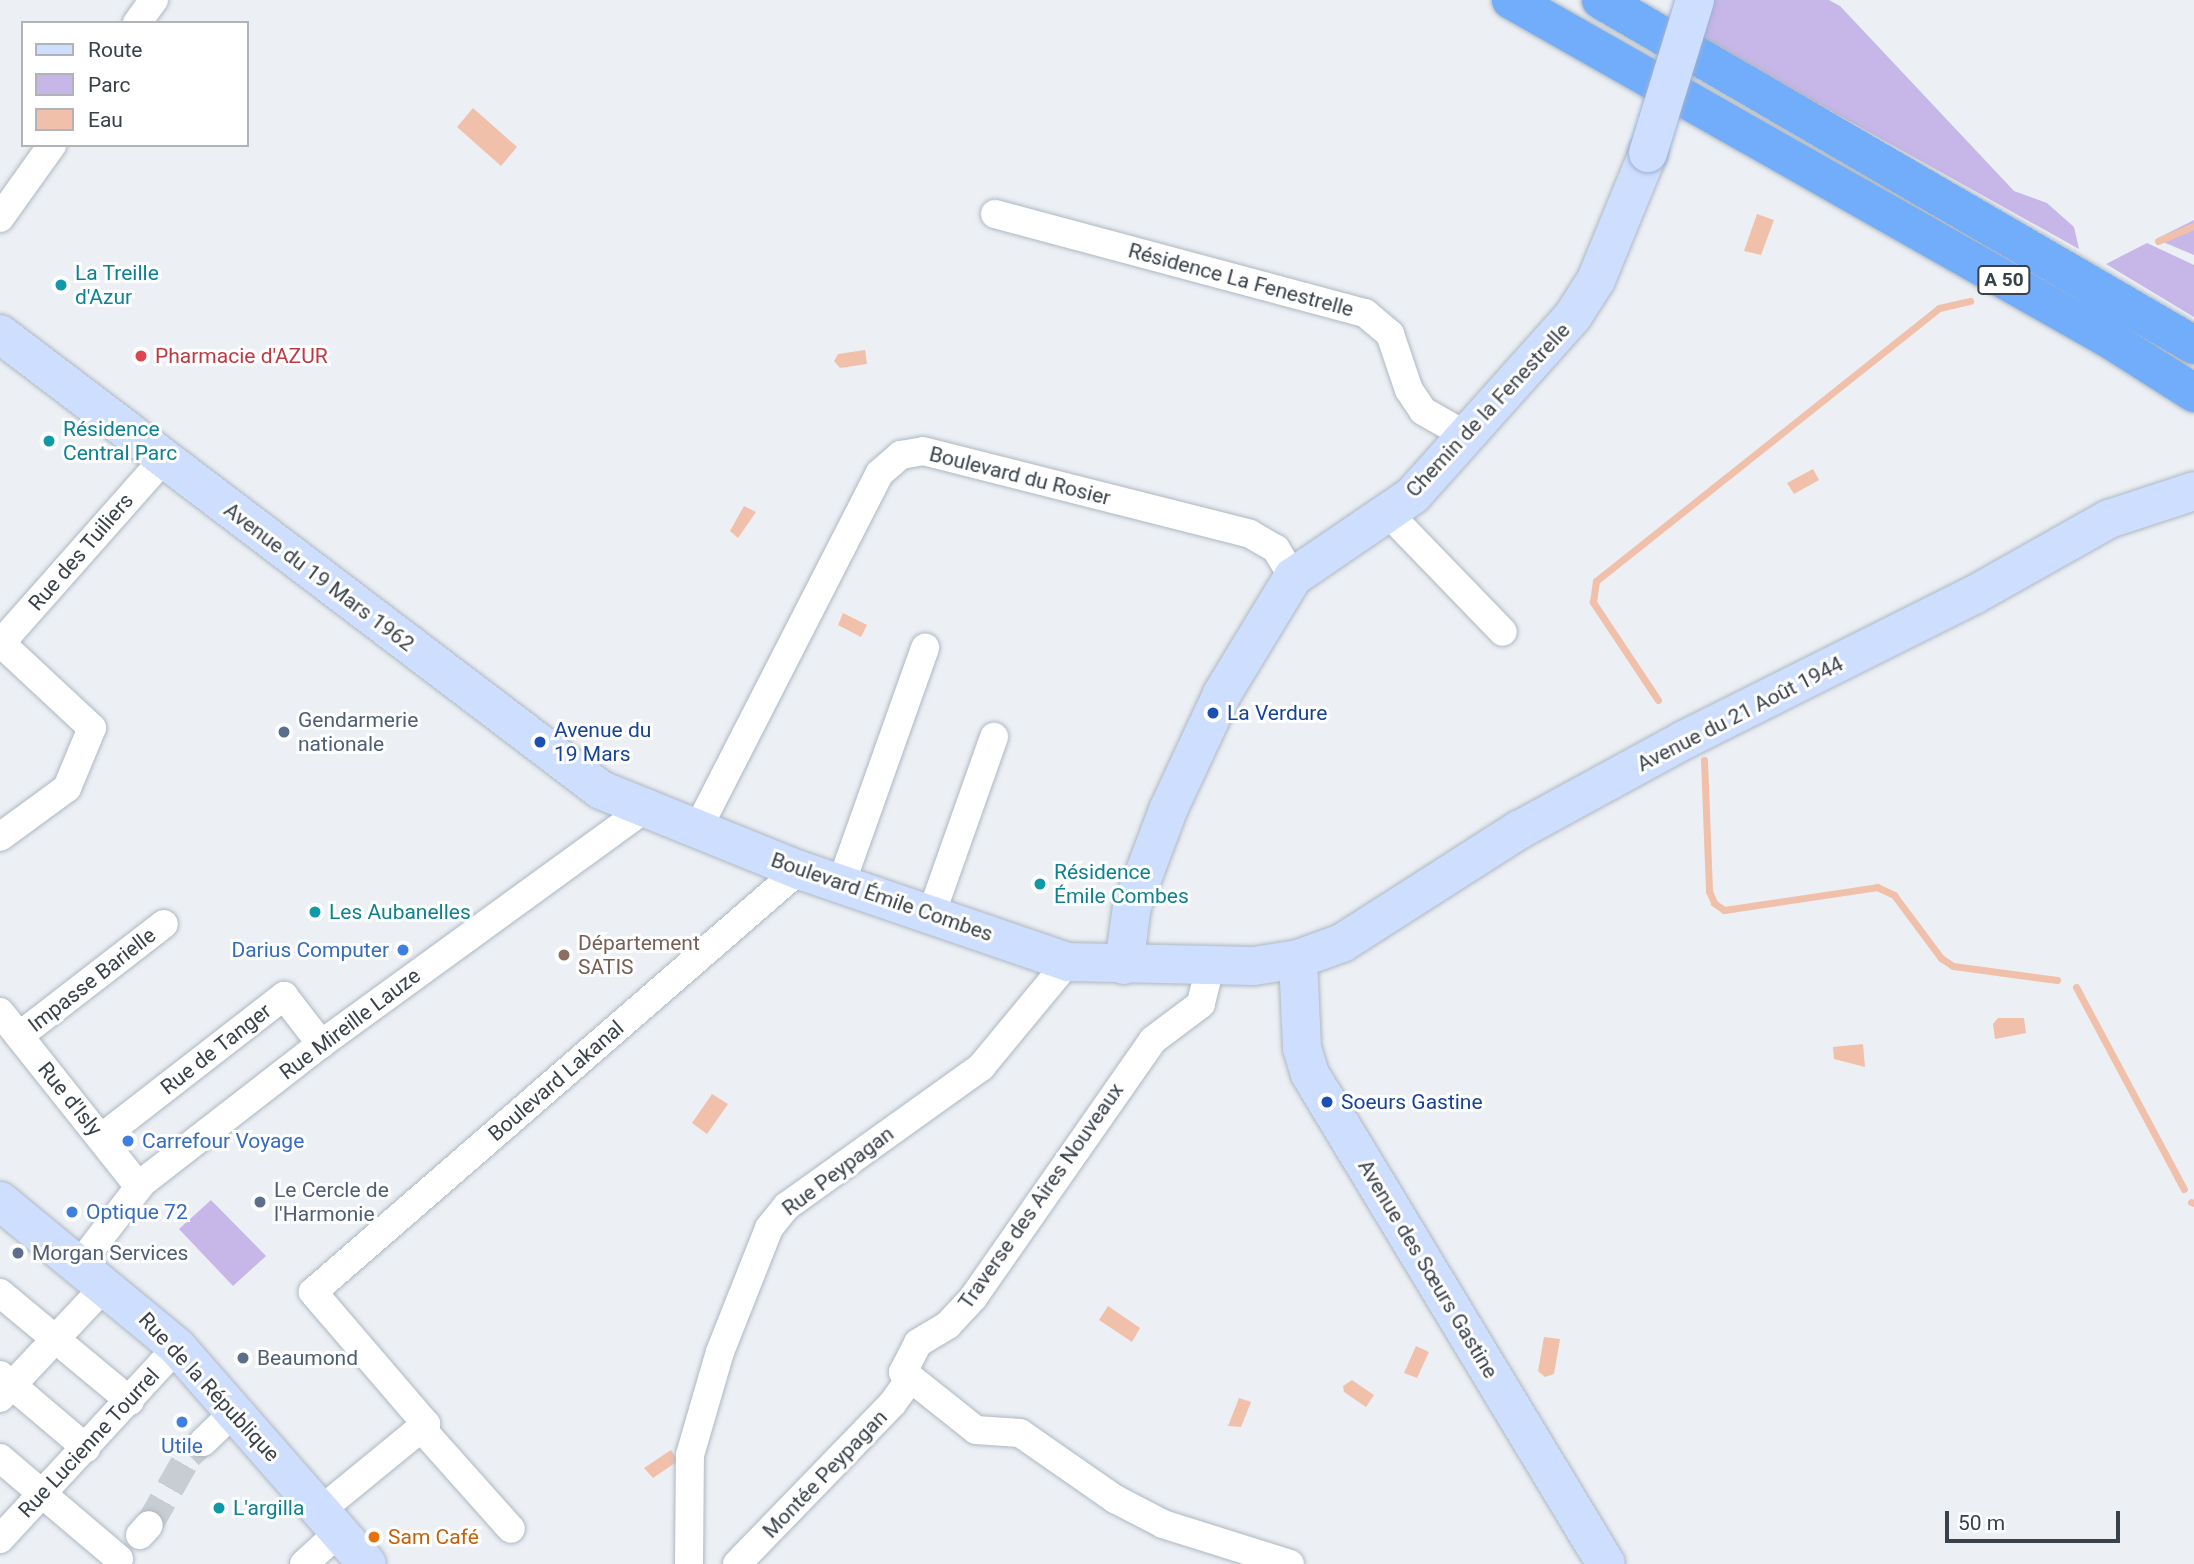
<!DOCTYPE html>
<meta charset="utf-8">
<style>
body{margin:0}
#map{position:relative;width:2194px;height:1564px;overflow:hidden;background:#ecf0f5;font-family:Roboto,sans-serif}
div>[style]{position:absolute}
.green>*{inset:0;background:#c7b6e8}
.water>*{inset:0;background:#f0c0aa}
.stream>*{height:7px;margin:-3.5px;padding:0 3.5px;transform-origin:3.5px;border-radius:3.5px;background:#f0c0aa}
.street-tunnel>*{height:28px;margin-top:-14px;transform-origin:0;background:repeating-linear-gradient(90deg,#c8cdd3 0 28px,transparent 0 42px)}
.roads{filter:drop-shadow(0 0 2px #aeb7c1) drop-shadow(0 0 2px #aeb7c1)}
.street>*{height:28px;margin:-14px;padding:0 14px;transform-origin:14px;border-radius:14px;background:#fff}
.secondary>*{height:38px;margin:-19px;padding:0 19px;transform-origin:19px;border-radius:19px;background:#cddefe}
.highway>*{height:38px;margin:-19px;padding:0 19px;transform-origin:19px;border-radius:19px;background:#71adfb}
.bridges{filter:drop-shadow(0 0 2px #9cb0d4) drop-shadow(0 0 2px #9cb0d4)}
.secondary-bridge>*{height:38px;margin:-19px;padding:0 19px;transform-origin:19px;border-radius:19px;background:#cddefe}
.dots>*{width:19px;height:19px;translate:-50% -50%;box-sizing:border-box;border:4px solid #fff;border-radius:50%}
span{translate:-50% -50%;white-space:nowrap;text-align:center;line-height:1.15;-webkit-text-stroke:6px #fff;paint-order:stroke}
.shield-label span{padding:2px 5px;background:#fff;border:2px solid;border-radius:5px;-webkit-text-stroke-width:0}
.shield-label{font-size:19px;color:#39414a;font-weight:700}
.culture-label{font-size:21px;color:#0d838f}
.left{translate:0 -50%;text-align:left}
.street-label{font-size:21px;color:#39414a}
.health-label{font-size:21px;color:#be3a42}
.transit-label{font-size:21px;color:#164399}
.service-label{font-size:21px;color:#4e5e75}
.education-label{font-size:21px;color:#785e54}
.shop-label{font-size:21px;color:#366cbe}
.right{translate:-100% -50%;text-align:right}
.food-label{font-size:21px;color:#c56008}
.legend{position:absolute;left:21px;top:21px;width:228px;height:126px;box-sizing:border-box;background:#fff;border:2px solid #b0b3b7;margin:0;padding:9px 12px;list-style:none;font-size:21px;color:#39414a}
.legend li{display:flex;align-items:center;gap:14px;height:35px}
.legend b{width:35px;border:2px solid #b0b3b7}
.scale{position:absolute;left:1945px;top:1511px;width:175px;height:32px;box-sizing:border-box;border:4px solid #39414a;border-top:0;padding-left:9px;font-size:21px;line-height:24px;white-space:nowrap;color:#39414a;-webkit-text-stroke:5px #fff;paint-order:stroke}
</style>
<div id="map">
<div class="green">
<div style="clip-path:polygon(1707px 0,1829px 0,1840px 6px,2014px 191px,2047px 203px,2074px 227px,2079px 249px,1696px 36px)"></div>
<div style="clip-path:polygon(2194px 220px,2194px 255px,2156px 239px)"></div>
<div style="clip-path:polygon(2147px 243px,2194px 265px,2194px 317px,2106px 264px)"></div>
<div style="clip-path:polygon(211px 1200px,266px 1256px,233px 1286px,179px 1229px)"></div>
</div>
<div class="water">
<div style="clip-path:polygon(473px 108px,517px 147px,501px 166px,457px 127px)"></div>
<div style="clip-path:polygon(1757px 214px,1774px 220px,1761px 255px,1744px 251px)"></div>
<div style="clip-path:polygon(865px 350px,867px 364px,840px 368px,834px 361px,838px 354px)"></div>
<div style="clip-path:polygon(1813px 469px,1819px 480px,1794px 494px,1787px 483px)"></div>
<div style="clip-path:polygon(744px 506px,756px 512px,738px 538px,730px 531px)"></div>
<div style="clip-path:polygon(843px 613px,867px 625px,861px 637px,838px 625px)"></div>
<div style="clip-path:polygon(1998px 1018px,2024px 1018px,2026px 1033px,1995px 1039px,1993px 1024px)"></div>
<div style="clip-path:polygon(1863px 1044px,1865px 1067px,1834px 1059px,1833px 1047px)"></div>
<div style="clip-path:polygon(712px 1094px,728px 1104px,707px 1134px,692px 1123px)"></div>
<div style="clip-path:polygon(1108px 1306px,1140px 1328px,1132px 1342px,1099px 1320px)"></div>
<div style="clip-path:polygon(1544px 1337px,1560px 1339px,1554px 1374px,1545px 1377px,1538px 1371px)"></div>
<div style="clip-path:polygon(1416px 1346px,1429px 1352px,1417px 1378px,1404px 1373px)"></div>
<div style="clip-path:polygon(1352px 1380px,1374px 1395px,1366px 1407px,1344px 1392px,1343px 1386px)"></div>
<div style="clip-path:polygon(1239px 1398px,1251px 1402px,1241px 1427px,1228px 1426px)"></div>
<div style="clip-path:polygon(671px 1450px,678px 1461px,653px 1478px,644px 1468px)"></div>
</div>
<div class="stream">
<div style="left:2158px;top:241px;width:39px;rotate:-23deg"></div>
<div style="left:1658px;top:700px;width:118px;rotate:-123.6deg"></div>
<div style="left:1593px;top:602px;width:21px;rotate:-82deg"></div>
<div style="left:1596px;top:581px;width:438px;rotate:-38.5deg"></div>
<div style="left:1939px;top:308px;width:32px;rotate:-13deg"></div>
<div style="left:1704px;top:760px;width:131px;rotate:87.8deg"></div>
<div style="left:1709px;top:891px;width:13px;rotate:67deg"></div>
<div style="left:1714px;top:903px;width:12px;rotate:35deg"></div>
<div style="left:1724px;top:910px;width:155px;rotate:-8.5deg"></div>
<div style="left:1877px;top:887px;width:19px;rotate:25deg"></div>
<div style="left:1894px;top:895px;width:79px;rotate:53.3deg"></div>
<div style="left:1941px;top:958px;width:14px;rotate:34deg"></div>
<div style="left:1953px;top:966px;width:105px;rotate:7.7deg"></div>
<div style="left:2076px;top:987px;width:229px;rotate:61.9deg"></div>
<div style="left:2191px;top:1202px;width:3px;rotate:18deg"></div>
</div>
<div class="street-tunnel">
<div style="left:149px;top:1525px;width:81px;rotate:-60.3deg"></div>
<div style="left:189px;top:1455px;width:19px;rotate:-43deg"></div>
</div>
<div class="roads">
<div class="street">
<div style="left:137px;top:23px;width:29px;rotate:-54deg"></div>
<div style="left:995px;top:214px;width:383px;rotate:15deg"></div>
<div style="left:1365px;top:313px;width:33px;rotate:40deg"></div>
<div style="left:1390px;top:334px;width:59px;rotate:71.3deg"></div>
<div style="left:1409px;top:390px;width:25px;rotate:56deg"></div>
<div style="left:1423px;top:411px;width:51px;rotate:29.6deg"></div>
<div style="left:0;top:218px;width:90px;rotate:-54.5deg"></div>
<div style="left:1388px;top:513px;width:165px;rotate:46deg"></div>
<div style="left:0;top:644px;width:246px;rotate:-48.5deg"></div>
<div style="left:697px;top:830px;width:401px;rotate:-62.9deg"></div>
<div style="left:880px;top:473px;width:28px;rotate:-41deg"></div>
<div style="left:901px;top:455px;width:22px;rotate:-10deg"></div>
<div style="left:923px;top:451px;width:337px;rotate:14.2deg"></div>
<div style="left:1250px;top:534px;width:30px;rotate:30deg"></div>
<div style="left:1276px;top:549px;width:33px;rotate:59deg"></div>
<div style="left:0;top:837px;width:83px;rotate:-36.2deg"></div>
<div style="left:67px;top:788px;width:65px;rotate:-67.4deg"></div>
<div style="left:92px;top:728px;width:125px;rotate:-137deg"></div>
<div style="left:841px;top:884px;width:251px;rotate:-70.4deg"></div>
<div style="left:931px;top:915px;width:189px;rotate:-70.5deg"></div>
<div style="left:1210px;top:967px;width:38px;rotate:104deg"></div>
<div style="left:1201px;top:1004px;width:60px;rotate:143.1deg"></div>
<div style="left:1153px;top:1040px;width:315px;rotate:124.9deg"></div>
<div style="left:973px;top:1298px;width:37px;rotate:133deg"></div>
<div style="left:948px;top:1325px;width:35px;rotate:149deg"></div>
<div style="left:918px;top:1343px;width:33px;rotate:117deg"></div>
<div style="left:903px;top:1372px;width:93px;rotate:38.5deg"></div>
<div style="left:976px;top:1430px;width:44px;rotate:3.9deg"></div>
<div style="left:1020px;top:1433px;width:116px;rotate:34.8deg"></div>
<div style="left:1115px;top:1499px;width:54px;rotate:27.5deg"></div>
<div style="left:1163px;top:1524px;width:133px;rotate:17.5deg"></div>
<div style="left:0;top:1012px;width:223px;rotate:51.5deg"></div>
<div style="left:19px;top:1036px;width:183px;rotate:-37.7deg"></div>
<div style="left:101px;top:1138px;width:232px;rotate:-37.8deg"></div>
<div style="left:284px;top:996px;width:61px;rotate:52.4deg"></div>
<div style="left:79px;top:1265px;width:105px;rotate:-52.4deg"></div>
<div style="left:143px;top:1182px;width:225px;rotate:-37.8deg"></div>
<div style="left:321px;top:1044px;width:399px;rotate:-36deg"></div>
<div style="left:0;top:1293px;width:169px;rotate:39.7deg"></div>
<div style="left:0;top:1375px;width:113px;rotate:40.3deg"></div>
<div style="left:0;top:1398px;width:155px;rotate:-46.8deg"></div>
<div style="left:421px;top:1428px;width:135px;rotate:48.3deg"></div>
<div style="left:203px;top:1442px;width:45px;rotate:-44.1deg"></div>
<div style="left:0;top:1458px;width:156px;rotate:40.3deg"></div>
<div style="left:321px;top:1510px;width:136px;rotate:-39.3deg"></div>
<div style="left:426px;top:1424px;width:174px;rotate:-130.6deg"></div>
<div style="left:313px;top:1292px;width:644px;rotate:-40.97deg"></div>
<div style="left:140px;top:1535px;width:13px;rotate:-48deg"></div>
<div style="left:0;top:1539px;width:261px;rotate:-47.3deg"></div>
<div style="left:304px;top:1564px;width:47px;rotate:-42.4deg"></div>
<div style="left:689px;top:1564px;width:109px;rotate:-89.5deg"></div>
<div style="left:690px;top:1455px;width:107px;rotate:-73.8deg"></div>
<div style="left:720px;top:1352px;width:133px;rotate:-68.4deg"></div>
<div style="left:769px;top:1228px;width:28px;rotate:-51deg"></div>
<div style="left:787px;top:1206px;width:239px;rotate:-35.6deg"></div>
<div style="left:981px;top:1067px;width:136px;rotate:-50.4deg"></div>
<div style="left:737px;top:1564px;width:223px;rotate:-45.9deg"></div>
<div style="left:892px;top:1404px;width:29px;rotate:-54deg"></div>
</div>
<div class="secondary">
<div style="left:0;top:334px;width:754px;rotate:37.19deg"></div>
<div style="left:601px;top:790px;width:214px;rotate:22deg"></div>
<div style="left:799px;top:870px;width:284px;rotate:18.9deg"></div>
<div style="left:1068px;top:962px;width:186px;rotate:1.2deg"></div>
<div style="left:1254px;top:966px;width:45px;rotate:-9deg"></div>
<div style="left:1298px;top:959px;width:47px;rotate:-20deg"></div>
<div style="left:1342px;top:943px;width:210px;rotate:-32.6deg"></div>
<div style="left:1519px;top:830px;width:188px;rotate:-28.6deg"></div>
<div style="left:1684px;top:740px;width:324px;rotate:-26.6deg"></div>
<div style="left:1974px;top:595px;width:155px;rotate:-29.4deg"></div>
<div style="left:2109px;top:519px;width:89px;rotate:-18.2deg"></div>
<div style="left:1298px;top:959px;width:89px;rotate:87.4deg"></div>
<div style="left:1302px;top:1048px;width:27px;rotate:73deg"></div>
<div style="left:1310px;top:1074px;width:572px;rotate:58.86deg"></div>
<div style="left:1124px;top:965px;width:60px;rotate:-82.3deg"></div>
<div style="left:1132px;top:906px;width:103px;rotate:-69.4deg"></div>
<div style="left:1168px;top:810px;width:128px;rotate:-65deg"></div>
<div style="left:1222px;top:694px;width:137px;rotate:-58.7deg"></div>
<div style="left:1293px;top:577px;width:145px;rotate:-34.3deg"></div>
<div style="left:1413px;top:495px;width:240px;rotate:-48.2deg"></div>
<div style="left:1573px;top:316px;width:43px;rotate:-57.4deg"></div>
<div style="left:1596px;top:280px;width:137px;rotate:-67.7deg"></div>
<div style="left:0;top:1201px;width:229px;rotate:39.5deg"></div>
<div style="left:177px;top:1347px;width:288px;rotate:48.8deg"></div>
</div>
<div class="highway">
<div style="left:1511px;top:0;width:687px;rotate:29.55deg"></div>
<div style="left:2109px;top:339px;width:101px;rotate:32.4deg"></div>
<div style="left:1601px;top:0;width:686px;rotate:30.19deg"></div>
</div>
</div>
<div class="bridges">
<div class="secondary-bridge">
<div style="left:1648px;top:153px;width:160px;rotate:-72.9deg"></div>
</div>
</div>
<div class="dots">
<div style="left:61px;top:285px;background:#0f9aa8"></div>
<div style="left:141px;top:356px;background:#e0444e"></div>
<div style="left:49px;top:441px;background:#0f9aa8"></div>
<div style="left:1213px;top:713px;background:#1a4fb4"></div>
<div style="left:284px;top:732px;background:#5c6f8a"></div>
<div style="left:540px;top:742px;background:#1a4fb4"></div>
<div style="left:1040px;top:884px;background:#0f9aa8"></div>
<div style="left:315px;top:912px;background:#0f9aa8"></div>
<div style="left:403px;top:950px;background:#3f7fe0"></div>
<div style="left:564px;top:955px;background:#8d6e63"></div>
<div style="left:1327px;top:1102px;background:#1a4fb4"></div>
<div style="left:128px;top:1141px;background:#3f7fe0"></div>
<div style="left:260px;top:1202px;background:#5c6f8a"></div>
<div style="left:72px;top:1212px;background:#3f7fe0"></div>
<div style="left:18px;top:1253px;background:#5c6f8a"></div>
<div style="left:243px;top:1358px;background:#5c6f8a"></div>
<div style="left:182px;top:1422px;background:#3f7fe0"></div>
<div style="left:219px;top:1508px;background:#0f9aa8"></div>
<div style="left:374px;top:1537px;background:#e8710a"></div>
</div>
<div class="shield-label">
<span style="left:2004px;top:280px">A 50</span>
</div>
<div class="culture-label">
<span class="left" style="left:75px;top:285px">La Treille<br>d'Azur</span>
<span class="left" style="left:63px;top:441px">Résidence<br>Central Parc</span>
<span class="left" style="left:1054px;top:884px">Résidence<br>Émile Combes</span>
<span class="left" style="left:329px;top:912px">Les Aubanelles</span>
<span class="left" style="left:233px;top:1508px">L'argilla</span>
</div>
<div class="street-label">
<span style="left:1241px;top:280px;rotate:15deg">Résidence La Fenestrelle</span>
<span style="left:1488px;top:410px;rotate:-47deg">Chemin de la Fenestrelle</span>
<span style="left:1020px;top:476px;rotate:14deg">Boulevard du Rosier</span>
<span style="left:81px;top:552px;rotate:-49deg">Rue des Tuiliers</span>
<span style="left:319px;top:577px;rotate:37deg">Avenue du 19 Mars 1962</span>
<span style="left:1740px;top:714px;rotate:-27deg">Avenue du 21 Août 1944</span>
<span style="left:882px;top:897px;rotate:19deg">Boulevard Émile Combes</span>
<span style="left:92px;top:980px;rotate:-38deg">Impasse Barielle</span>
<span style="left:350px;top:1024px;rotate:-37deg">Rue Mireille Lauze</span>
<span style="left:216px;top:1049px;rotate:-38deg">Rue de Tanger</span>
<span style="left:556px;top:1081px;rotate:-41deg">Boulevard Lakanal</span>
<span style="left:70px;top:1099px;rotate:51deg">Rue d'Isly</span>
<span style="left:838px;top:1171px;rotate:-37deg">Rue Peypagan</span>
<span style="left:1041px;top:1196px;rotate:-55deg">Traverse des Aires Nouveaux</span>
<span style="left:1428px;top:1269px;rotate:59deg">Avenue des Sœurs Gastine</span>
<span style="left:209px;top:1387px;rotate:47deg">Rue de la République</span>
<span style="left:89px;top:1443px;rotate:-47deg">Rue Lucienne Tourrel</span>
<span style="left:825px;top:1474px;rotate:-46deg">Montée Peypagan</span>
</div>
<div class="health-label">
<span class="left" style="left:155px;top:356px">Pharmacie d'AZUR</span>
</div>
<div class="transit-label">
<span class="left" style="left:1227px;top:713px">La Verdure</span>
<span class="left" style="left:554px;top:742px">Avenue du<br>19 Mars</span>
<span class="left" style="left:1341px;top:1102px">Soeurs Gastine</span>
</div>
<div class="service-label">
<span class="left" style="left:298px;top:732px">Gendarmerie<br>nationale</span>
<span class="left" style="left:274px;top:1202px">Le Cercle de<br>l'Harmonie</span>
<span class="left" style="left:32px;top:1253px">Morgan Services</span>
<span class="left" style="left:257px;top:1358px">Beaumond</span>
</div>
<div class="education-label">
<span class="left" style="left:578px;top:955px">Département<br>SATIS</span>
</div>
<div class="shop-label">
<span class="right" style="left:389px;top:950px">Darius Computer</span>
<span class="left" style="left:142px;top:1141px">Carrefour Voyage</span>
<span class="left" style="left:86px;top:1212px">Optique 72</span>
<span style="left:182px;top:1446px">Utile</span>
</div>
<div class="food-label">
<span class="left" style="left:388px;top:1537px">Sam Café</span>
</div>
<ul class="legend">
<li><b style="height:9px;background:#cddefe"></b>Route</li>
<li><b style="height:19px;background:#c7b6e8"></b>Parc</li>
<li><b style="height:19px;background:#f0c0aa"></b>Eau</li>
</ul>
<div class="scale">50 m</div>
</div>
